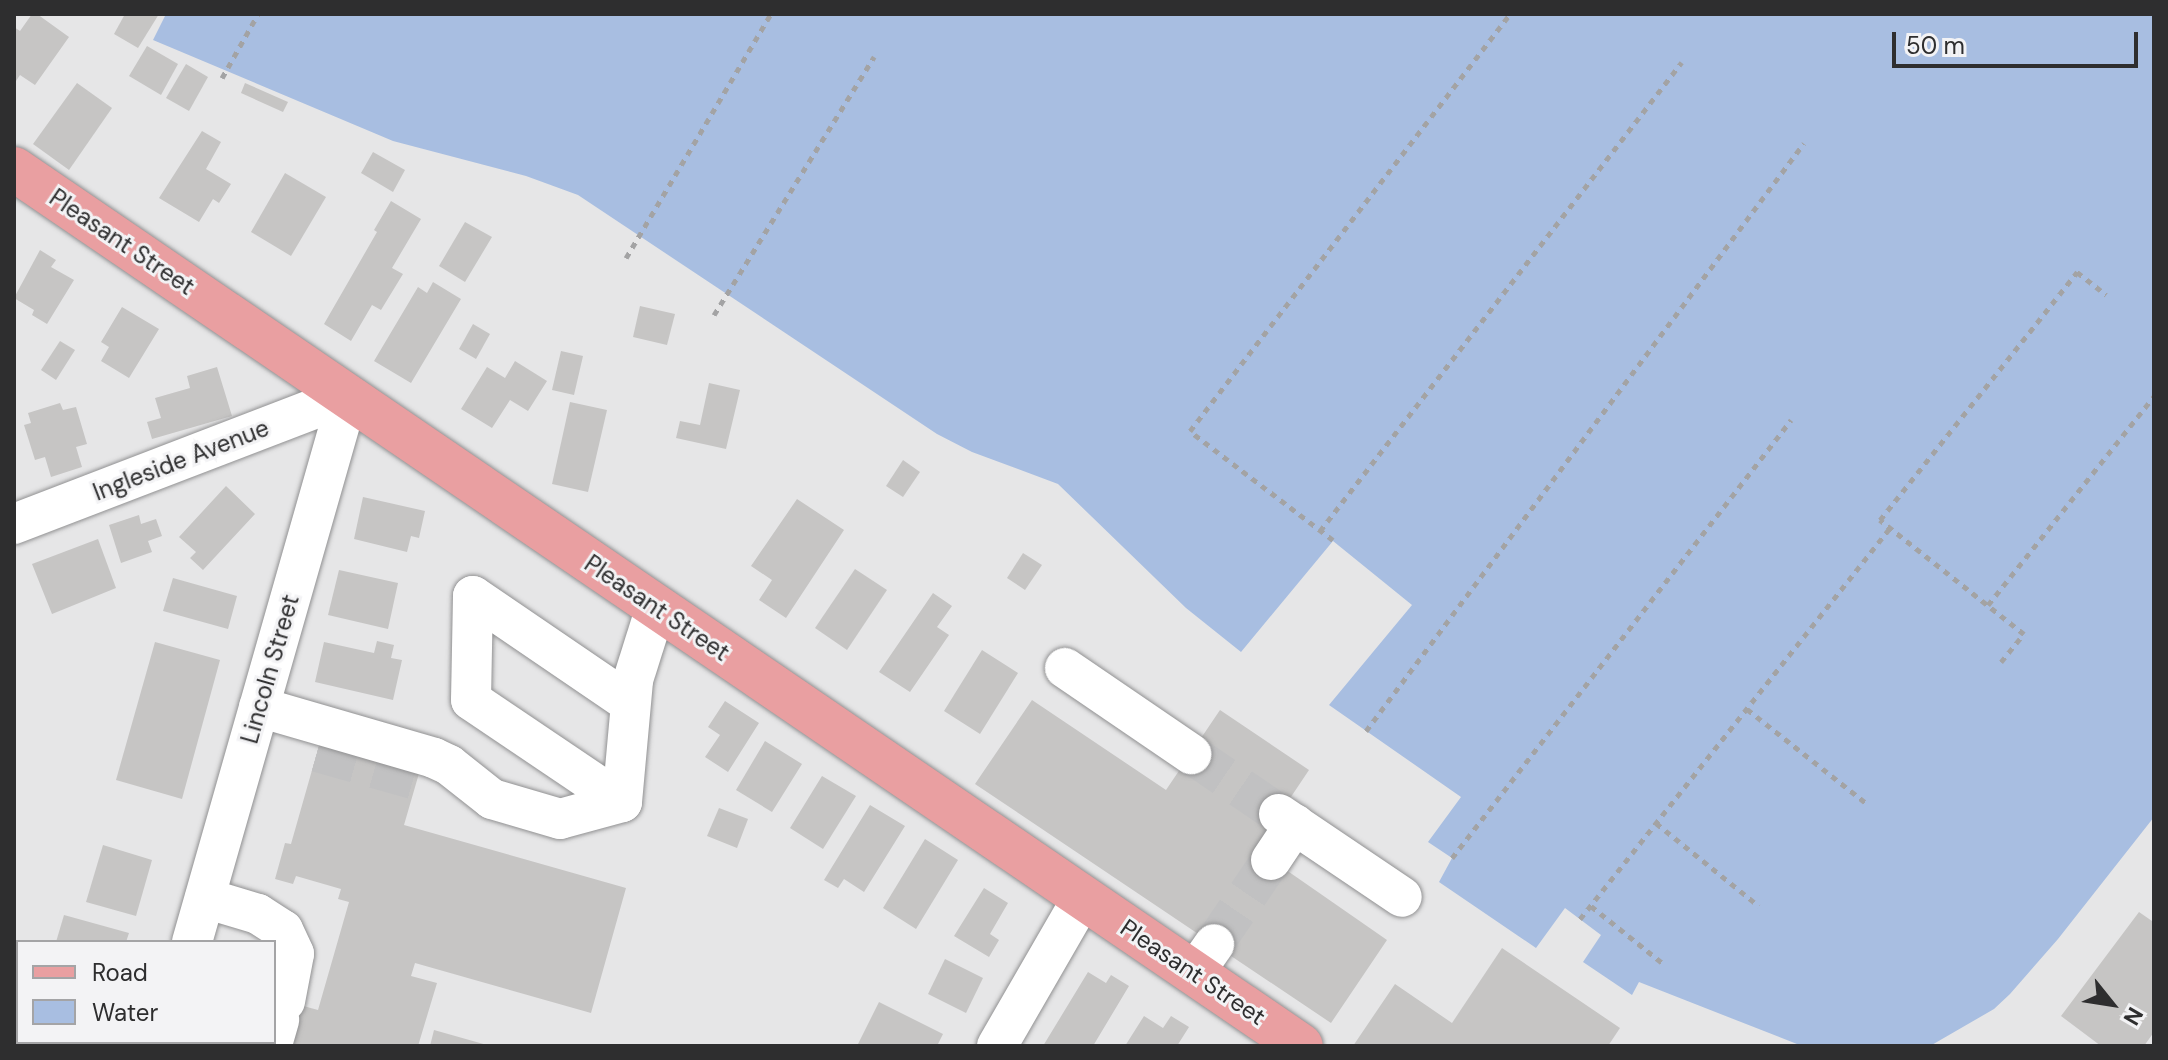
<!DOCTYPE html>
<style>
body{margin:0}
#map{position:relative;width:2168px;height:1060px;overflow:hidden;background:#e6e6e7;font-family:"DM Sans",sans-serif}
div>[style]{position:absolute}
.water>*{inset:0;background:#a8bee1}
.building>*{inset:0;background:#c6c5c4}
.minor-tunnel>*{height:40px;margin-top:-20px;transform-origin:0;background:repeating-linear-gradient(90deg,#c1c1c2 0 40px,transparent 0 60px)}
.path>*{height:5px;margin-top:-2.5px;transform-origin:0;background:repeating-linear-gradient(90deg,#a3a3a4 0 6px,transparent 0 12px)}
.roads{filter:drop-shadow(0 0 2px #919192) drop-shadow(0 0 2px #919192)}
.minor>*{height:40px;margin:-20px;padding:0 20px;transform-origin:20px;border-radius:20px;background:#fff}
.major>*{height:44px;margin:-22px;padding:0 22px;transform-origin:22px;border-radius:22px;background:#e99fa1}
span{translate:-50% -50%;white-space:nowrap;text-align:center;line-height:1.15;-webkit-text-stroke:6px #f3f3f5;paint-order:stroke}
.street-label{font-size:24px;color:#2e2e2f}
.frame{position:absolute;inset:0;border:16px solid #2e2e2f;pointer-events:none}
.legend{position:absolute;left:16px;top:940px;width:260px;height:104px;box-sizing:border-box;background:#f3f3f5;border:2px solid #a4a4a6;margin:0;padding:10px 14px;list-style:none;font-size:24px;color:#2e2e2f}
.legend li{display:flex;align-items:center;gap:16px;height:40px}
.legend b{width:40px;border:2px solid #a4a4a6}
.north{position:absolute;left:2072px;top:964px;width:80px;height:80px;-webkit-text-stroke:6px #f3f3f5;paint-order:stroke;rotate:120deg;font-size:22px;font-weight:700;line-height:32px;text-align:center;color:#2e2e2f}
.north::after{content:'';display:block;margin:auto;width:28px;height:36px;background:#2e2e2f;clip-path:polygon(50% 0,100% 100%,50% 72%,0 100%)}
.scale{position:absolute;left:1892px;top:32px;width:246px;height:36px;box-sizing:border-box;border:4px solid #2e2e2f;border-top:0;padding-left:10px;font-size:24px;line-height:28px;white-space:nowrap;color:#2e2e2f;-webkit-text-stroke:6px #f3f3f5;paint-order:stroke}
</style>
<div id="map">
<div class="water">
<div style="clip-path:polygon(166px 14px,2154px 14px,2154px 817px,2058px 939px,2010px 994px,1994px 1009px,1930px 1046px,1802px 1046px,1639px 982px,1632px 995px,1583px 962px,1601px 935px,1565px 908px,1536px 948px,1439px 882px,1452px 858px,1428px 842px,1461px 797px,1329px 705px,1412px 605px,1333px 541px,1241px 652px,1186px 608px,1058px 484px,972px 452px,937px 434px,578px 195px,526px 176px,393px 141px,153px 40px)"></div>
</div>
<div class="building">
<div style="clip-path:polygon(32px 14px,37px 14px,69px 37px,35px 85px,20px 75px,14px 84px,14px 27px,20px 31px)"></div>
<div style="clip-path:polygon(125px 14px,159px 14px,138px 48px,114px 34px)"></div>
<div style="clip-path:polygon(147px 46px,178px 64px,161px 95px,129px 76px)"></div>
<div style="clip-path:polygon(186px 64px,208px 77px,189px 111px,166px 98px)"></div>
<div style="clip-path:polygon(77px 83px,112px 108px,69px 170px,33px 144px)"></div>
<div style="clip-path:polygon(245px 83px,288px 102px,283px 112px,241px 93px)"></div>
<div style="clip-path:polygon(202px 131px,221px 142px,206px 169px,231px 184px,219px 203px,213px 199px,199px 222px,159px 198px)"></div>
<div style="clip-path:polygon(373px 152px,405px 170px,393px 192px,361px 173px)"></div>
<div style="clip-path:polygon(285px 173px,326px 197px,291px 256px,251px 232px)"></div>
<div style="clip-path:polygon(391px 201px,421px 219px,392px 268px,403px 274px,381px 310px,372px 305px,351px 341px,324px 324px,377px 232px,374px 230px)"></div>
<div style="clip-path:polygon(465px 222px,492px 237px,465px 282px,439px 266px)"></div>
<div style="clip-path:polygon(40px 250px,56px 260px,51px 267px,74px 280px,47px 324px,32px 315px,34px 310px,14px 298px)"></div>
<div style="clip-path:polygon(433px 282px,461px 299px,411px 383px,374px 361px,418px 287px,427px 293px)"></div>
<div style="clip-path:polygon(640px 306px,675px 314px,667px 345px,633px 337px)"></div>
<div style="clip-path:polygon(122px 307px,159px 329px,129px 378px,101px 361px,109px 347px,101px 342px)"></div>
<div style="clip-path:polygon(473px 324px,490px 334px,476px 359px,459px 349px)"></div>
<div style="clip-path:polygon(60px 341px,75px 350px,56px 380px,41px 370px)"></div>
<div style="clip-path:polygon(561px 351px,583px 356px,574px 395px,552px 390px)"></div>
<div style="clip-path:polygon(515px 361px,547px 381px,528px 411px,510px 400px,492px 428px,461px 409px,487px 367px,505px 378px)"></div>
<div style="clip-path:polygon(217px 367px,232px 416px,152px 439px,147px 422px,161px 418px,155px 398px,190px 388px,187px 376px)"></div>
<div style="clip-path:polygon(709px 383px,740px 390px,726px 449px,676px 438px,680px 421px,700px 425px)"></div>
<div style="clip-path:polygon(570px 402px,607px 410px,588px 492px,552px 484px)"></div>
<div style="clip-path:polygon(60px 403px,63px 410px,76px 407px,87px 444px,76px 447px,82px 467px,51px 477px,45px 457px,35px 460px,24px 425px,31px 423px,28px 413px)"></div>
<div style="clip-path:polygon(903px 460px,920px 472px,903px 497px,886px 486px)"></div>
<div style="clip-path:polygon(226px 486px,255px 514px,203px 570px,190px 558px,196px 552px,179px 537px)"></div>
<div style="clip-path:polygon(363px 497px,425px 511px,419px 538px,411px 536px,407px 552px,354px 539px)"></div>
<div style="clip-path:polygon(797px 499px,844px 530px,786px 618px,759px 600px,772px 580px,751px 566px)"></div>
<div style="clip-path:polygon(139px 515px,141px 524px,156px 519px,162px 536px,148px 541px,152px 552px,121px 563px,109px 525px)"></div>
<div style="clip-path:polygon(98px 539px,116px 588px,52px 614px,32px 564px)"></div>
<div style="clip-path:polygon(1023px 553px,1042px 565px,1025px 590px,1007px 578px)"></div>
<div style="clip-path:polygon(855px 569px,887px 590px,847px 650px,815px 628px)"></div>
<div style="clip-path:polygon(339px 570px,398px 583px,388px 629px,328px 615px)"></div>
<div style="clip-path:polygon(173px 578px,237px 596px,228px 629px,163px 611px)"></div>
<div style="clip-path:polygon(933px 593px,952px 606px,937px 627px,949px 635px,910px 692px,879px 672px)"></div>
<div style="clip-path:polygon(377px 641px,394px 645px,391px 658px,402px 660px,393px 700px,315px 682px,324px 642px,374px 653px)"></div>
<div style="clip-path:polygon(155px 642px,220px 660px,182px 799px,116px 780px)"></div>
<div style="clip-path:polygon(982px 650px,1018px 673px,980px 734px,944px 711px)"></div>
<div style="clip-path:polygon(1032px 700px,1166px 790px,1220px 710px,1309px 770px,1256px 849px,1387px 940px,1331px 1023px,975px 784px)"></div>
<div style="clip-path:polygon(725px 701px,759px 723px,728px 772px,705px 757px,720px 735px,708px 727px)"></div>
<div style="clip-path:polygon(322px 735px,422px 763px,404px 825px,626px 888px,591px 1013px,415px 963px,411px 976px,437px 983px,418px 1046px,290px 1046px,274px 998px,318px 1010px,349px 902px,338px 899px,341px 889px,296px 876px,293px 884px,275px 879px,285px 843px,291px 844px)"></div>
<div style="clip-path:polygon(765px 741px,802px 764px,772px 812px,736px 790px)"></div>
<div style="clip-path:polygon(822px 776px,856px 796px,823px 849px,790px 828px)"></div>
<div style="clip-path:polygon(870px 805px,905px 826px,864px 892px,844px 879px,838px 888px,824px 880px)"></div>
<div style="clip-path:polygon(719px 808px,748px 819px,737px 848px,707px 836px)"></div>
<div style="clip-path:polygon(925px 839px,958px 860px,916px 929px,883px 908px)"></div>
<div style="clip-path:polygon(103px 845px,152px 860px,136px 916px,86px 902px)"></div>
<div style="clip-path:polygon(984px 888px,1008px 903px,990px 934px,999px 940px,989px 957px,954px 936px)"></div>
<div style="clip-path:polygon(2139px 912px,2152px 921px,2154px 918px,2154px 1032px,2144px 1046px,2101px 1046px,2061px 1016px)"></div>
<div style="clip-path:polygon(64px 915px,129px 933px,126px 942px,56px 942px)"></div>
<div style="clip-path:polygon(1502px 948px,1620px 1028px,1608px 1046px,1353px 1046px,1395px 984px,1452px 1023px)"></div>
<div style="clip-path:polygon(945px 959px,983px 978px,966px 1013px,928px 994px)"></div>
<div style="clip-path:polygon(1088px 972px,1106px 983px,1111px 975px,1129px 986px,1093px 1046px,1043px 1046px)"></div>
<div style="clip-path:polygon(879px 1002px,943px 1034px,937px 1046px,858px 1044px)"></div>
<div style="clip-path:polygon(1144px 1016px,1163px 1028px,1171px 1016px,1189px 1027px,1177px 1046px,1125px 1046px)"></div>
<div style="clip-path:polygon(434px 1030px,487px 1045px,487px 1046px,430px 1046px)"></div>
<div style="clip-path:polygon(48px 1042px,98px 1042px,97px 1046px,59px 1046px)"></div>
</div>
<div class="minor-tunnel">
<div style="left:317px;top:752px;width:103px;rotate:15.8deg"></div>
<div style="left:1191px;top:754px;width:107px;rotate:34.3deg"></div>
<div style="left:1214px;top:944px;width:102px;rotate:-55.8deg"></div>
</div>
<div class="path">
<div style="left:222px;top:78px;width:73px;rotate:-60.6deg"></div>
<div style="left:626px;top:258px;width:284px;rotate:-59.3deg"></div>
<div style="left:714px;top:315px;width:304px;rotate:-58.2deg"></div>
<div style="left:1320px;top:531px;width:592px;rotate:-52.34deg"></div>
<div style="left:1333px;top:540px;width:180px;rotate:-142.7deg"></div>
<div style="left:1190px;top:431px;width:526px;rotate:-52.5deg"></div>
<div style="left:1988px;top:605px;width:267px;rotate:-51.5deg"></div>
<div style="left:2001px;top:662px;width:36px;rotate:-51deg"></div>
<div style="left:2024px;top:634px;width:184px;rotate:-141.6deg"></div>
<div style="left:1880px;top:520px;width:317px;rotate:-51.5deg"></div>
<div style="left:2077px;top:272px;width:37px;rotate:38deg"></div>
<div style="left:1747px;top:709px;width:152px;rotate:38.3deg"></div>
<div style="left:1366px;top:731px;width:733px;rotate:-53.32deg"></div>
<div style="left:1656px;top:823px;width:132px;rotate:38.9deg"></div>
<div style="left:1452px;top:858px;width:554px;rotate:-52.26deg"></div>
<div style="left:1591px;top:906px;width:95px;rotate:38.6deg"></div>
<div style="left:1580px;top:919px;width:499px;rotate:-51.6deg"></div>
</div>
<div class="roads">
<div class="minor">
<div style="left:14px;top:524px;width:358px;rotate:-21deg"></div>
<div style="left:1065px;top:668px;width:153px;rotate:34.3deg"></div>
<div style="left:259px;top:707px;width:182px;rotate:16.2deg"></div>
<div style="left:434px;top:758px;width:17px;rotate:25deg"></div>
<div style="left:449px;top:765px;width:55px;rotate:38.3deg"></div>
<div style="left:492px;top:799px;width:71px;rotate:16.4deg"></div>
<div style="left:560px;top:819px;width:64px;rotate:-15.3deg"></div>
<div style="left:622px;top:802px;width:182px;rotate:-146deg"></div>
<div style="left:471px;top:700px;width:104px;rotate:-88.9deg"></div>
<div style="left:473px;top:596px;width:190px;rotate:34.3deg"></div>
<div style="left:622px;top:802px;width:122px;rotate:-84.8deg"></div>
<div style="left:633px;top:680px;width:77px;rotate:-72.5deg"></div>
<div style="left:1279px;top:814px;width:148px;rotate:34deg"></div>
<div style="left:1271px;top:860px;width:43px;rotate:-56.3deg"></div>
<div style="left:205px;top:898px;width:55px;rotate:16.8deg"></div>
<div style="left:258px;top:914px;width:30px;rotate:33deg"></div>
<div style="left:283px;top:930px;width:26px;rotate:65deg"></div>
<div style="left:294px;top:954px;width:48px;rotate:100.8deg"></div>
<div style="left:192px;top:942px;width:568px;rotate:-74.05deg"></div>
<div style="left:1194px;top:973px;width:35px;rotate:-55deg"></div>
<div style="left:274px;top:1038px;width:19px;rotate:-74deg"></div>
<div style="left:163px;top:1046px;width:4px;rotate:-76deg"></div>
<div style="left:997px;top:1046px;width:172px;rotate:-60deg"></div>
</div>
<div class="major">
<div style="left:14px;top:169px;width:1557px;rotate:34.27deg"></div>
</div>
</div>
<div class="street-label">
<span style="left:122px;top:242px;rotate:34deg">Pleasant Street</span>
<span style="left:181px;top:460px;rotate:-21deg">Ingleside Avenue</span>
<span style="left:657px;top:608px;rotate:34deg">Pleasant Street</span>
<span style="left:270px;top:669px;rotate:-74deg">Lincoln Street</span>
<span style="left:1193px;top:972px;rotate:34deg">Pleasant Street</span>
</div>
<div class="frame"></div>
<ul class="legend">
<li><b style="height:10px;background:#e99fa1"></b>Road</li>
<li><b style="height:22px;background:#a8bee1"></b>Water</li>
</ul>
<div class="north">N</div>
<div class="scale">50 m</div>
</div>
